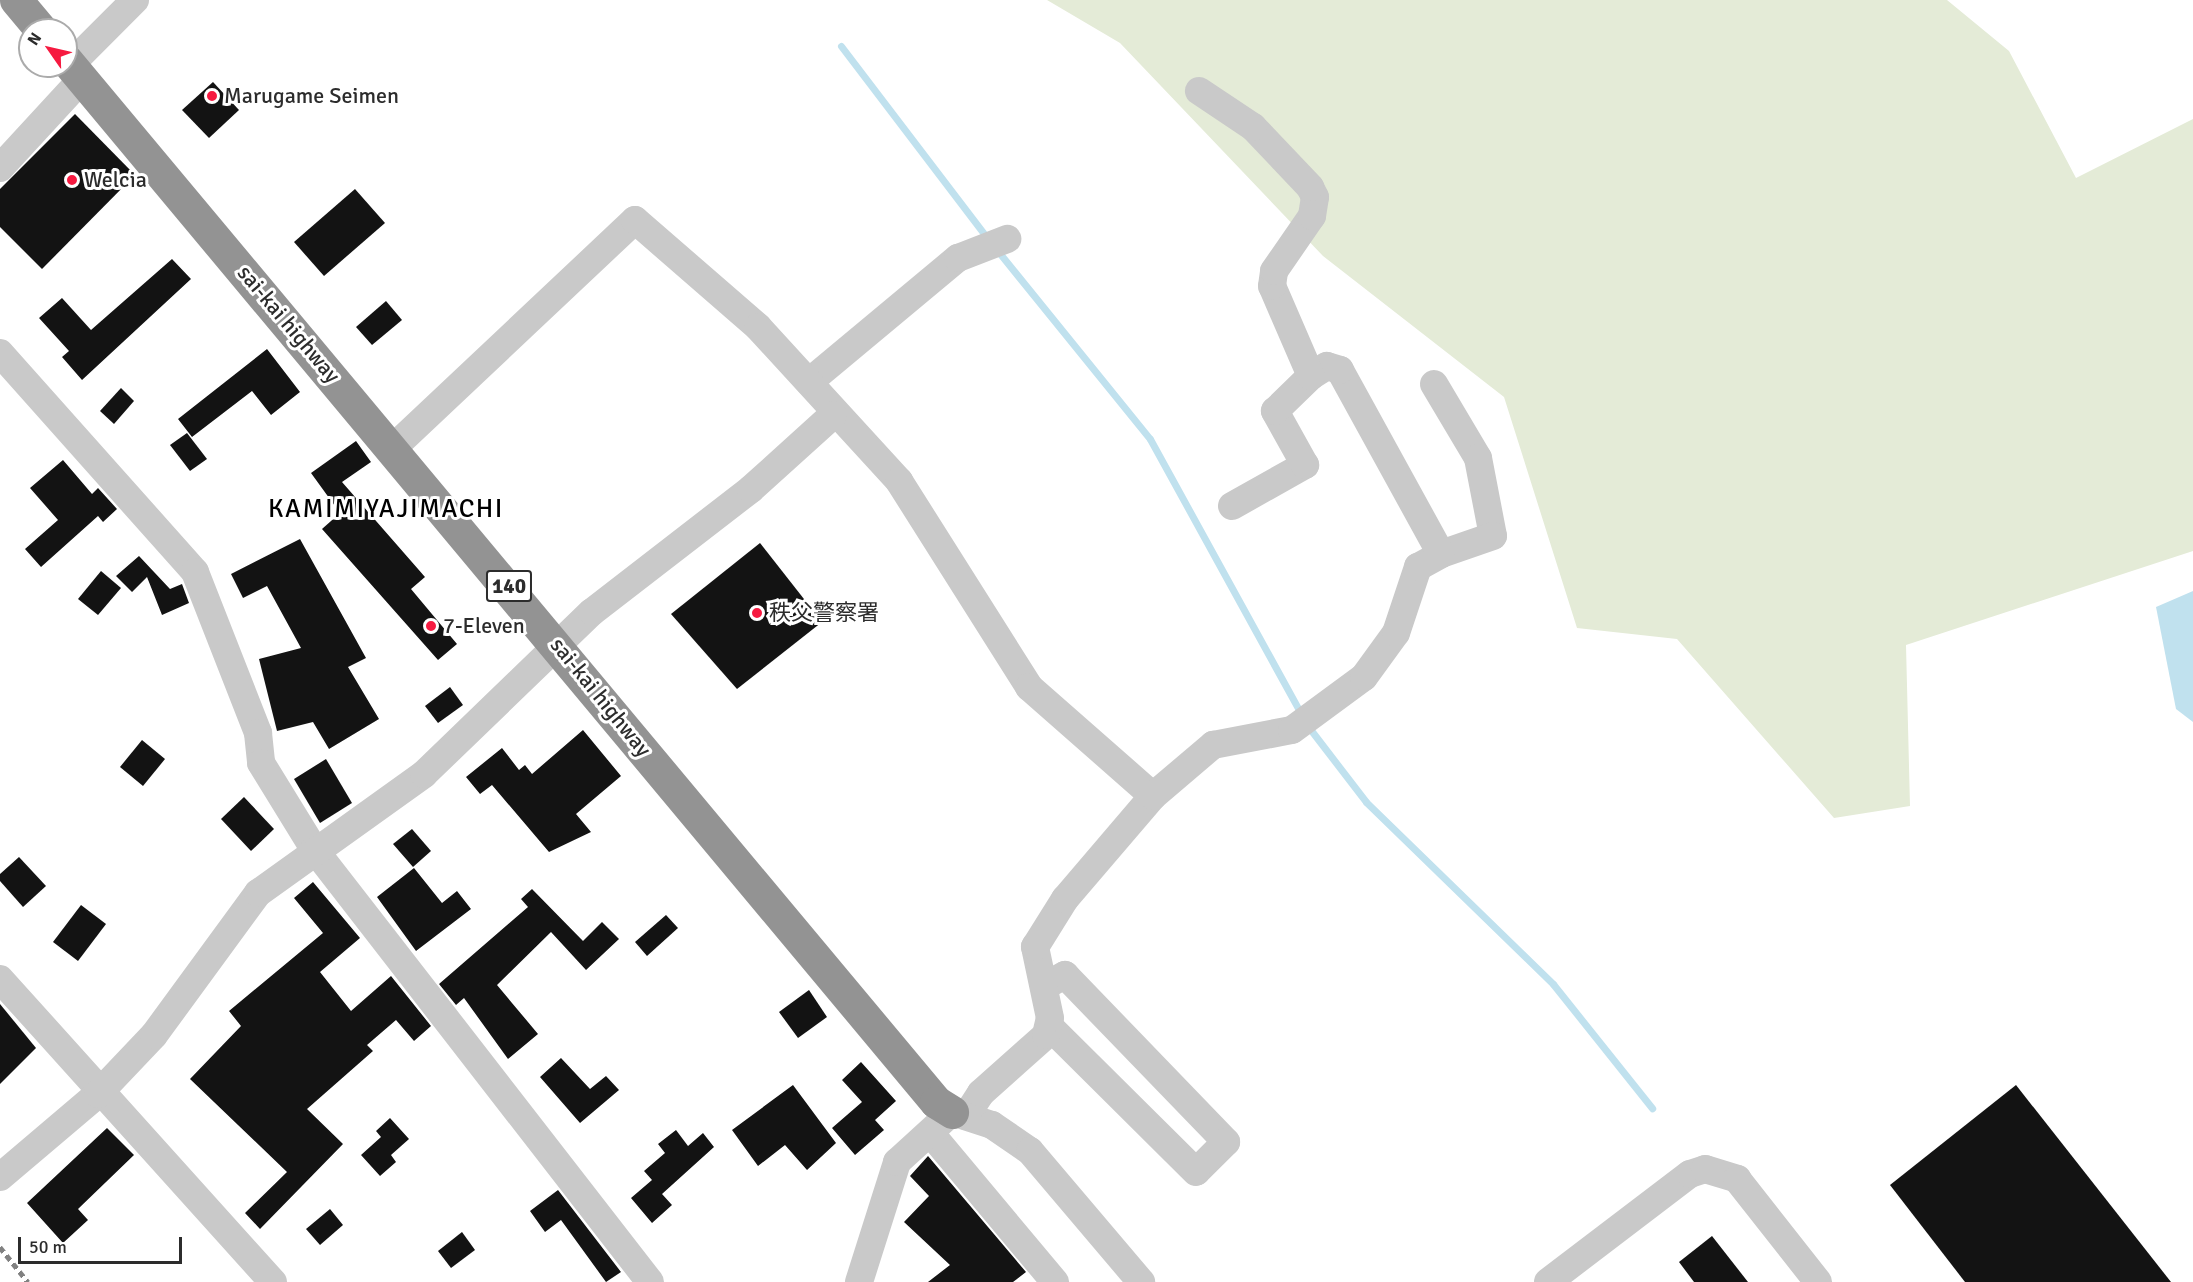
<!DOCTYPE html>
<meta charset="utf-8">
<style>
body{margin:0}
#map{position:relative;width:2193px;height:1282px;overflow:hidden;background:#fff;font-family:Signika,"Noto Sans JP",sans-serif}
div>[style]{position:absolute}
.green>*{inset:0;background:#e4ebd7}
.water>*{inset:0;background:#c0e1ee}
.stream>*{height:7px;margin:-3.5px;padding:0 3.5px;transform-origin:3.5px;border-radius:3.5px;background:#c0e1ee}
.building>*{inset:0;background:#131313}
.minor>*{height:28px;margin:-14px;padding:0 14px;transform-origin:14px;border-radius:14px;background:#c9c9c9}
.highway>*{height:33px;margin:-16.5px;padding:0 16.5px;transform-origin:16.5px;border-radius:16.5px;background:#939393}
.rail>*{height:4.5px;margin-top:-2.25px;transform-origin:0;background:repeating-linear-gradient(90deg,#818181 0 6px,transparent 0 10.5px)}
.dots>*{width:16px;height:16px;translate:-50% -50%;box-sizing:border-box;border:3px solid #fff;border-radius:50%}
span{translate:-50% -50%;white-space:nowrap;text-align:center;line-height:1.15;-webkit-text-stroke:6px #fff;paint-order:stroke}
.shield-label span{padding:2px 4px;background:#fff;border:2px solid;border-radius:4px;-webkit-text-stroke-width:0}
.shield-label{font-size:21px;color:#2c2c2c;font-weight:700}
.poi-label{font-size:22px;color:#2c2c2c}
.left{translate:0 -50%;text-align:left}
.street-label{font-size:22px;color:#2c2c2c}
.quarter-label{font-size:26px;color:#000;letter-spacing:1.5px}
.north{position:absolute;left:18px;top:18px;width:60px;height:60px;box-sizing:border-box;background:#fff;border:2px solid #ababab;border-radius:50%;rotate:304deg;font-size:16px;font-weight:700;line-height:24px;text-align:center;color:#2c2c2c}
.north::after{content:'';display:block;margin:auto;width:21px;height:27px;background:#f61a40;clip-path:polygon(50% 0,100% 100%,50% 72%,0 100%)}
.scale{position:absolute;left:18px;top:1237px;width:164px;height:27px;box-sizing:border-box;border:3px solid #2c2c2c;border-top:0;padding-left:8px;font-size:18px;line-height:21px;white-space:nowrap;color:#2c2c2c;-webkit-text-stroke:4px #fff;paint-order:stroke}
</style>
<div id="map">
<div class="green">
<div style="clip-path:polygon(1047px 0,1947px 0,2009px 51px,2076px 178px,2193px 119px,2193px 551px,1906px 645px,1910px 806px,1834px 818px,1677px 639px,1577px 628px,1504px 397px,1323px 256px,1120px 43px)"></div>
</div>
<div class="water">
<div style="clip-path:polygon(2193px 591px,2193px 722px,2176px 709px,2156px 607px)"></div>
</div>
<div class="stream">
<div style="left:841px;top:46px;width:243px;rotate:52.7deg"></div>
<div style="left:997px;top:250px;width:243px;rotate:51deg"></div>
<div style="left:1150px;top:439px;width:316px;rotate:61.2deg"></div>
<div style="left:1307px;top:725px;width:97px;rotate:52.5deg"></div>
<div style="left:1366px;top:802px;width:261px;rotate:44.2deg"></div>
<div style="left:1553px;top:984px;width:159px;rotate:51.4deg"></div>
</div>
<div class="building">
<div style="clip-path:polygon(213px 82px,239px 110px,209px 138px,182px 110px)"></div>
<div style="clip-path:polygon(75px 114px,135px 175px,42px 269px,0 227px,0 189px)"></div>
<div style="clip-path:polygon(355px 189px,385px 223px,324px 276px,294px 242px)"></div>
<div style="clip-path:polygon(172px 259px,191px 279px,82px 380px,62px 357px,69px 351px,39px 318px,62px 298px,91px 330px)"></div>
<div style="clip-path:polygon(386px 301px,402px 320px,372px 345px,356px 327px)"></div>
<div style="clip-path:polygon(267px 349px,300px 392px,271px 415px,252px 391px,192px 437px,178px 419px)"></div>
<div style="clip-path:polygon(121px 388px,134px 401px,114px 424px,100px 411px)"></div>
<div style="clip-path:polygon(187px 433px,207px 459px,190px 471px,170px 445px)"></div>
<div style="clip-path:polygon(356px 441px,371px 462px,342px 482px,425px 577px,411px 589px,457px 644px,438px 660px,322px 529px,340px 513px,311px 473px)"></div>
<div style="clip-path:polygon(63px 460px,92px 494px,98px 488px,117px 509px,103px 522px,98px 516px,41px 567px,25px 549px,58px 520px,30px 488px)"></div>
<div style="clip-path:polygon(300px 539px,366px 658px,348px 667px,379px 719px,329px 749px,313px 722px,277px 731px,259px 659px,301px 648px,267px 586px,243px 598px,231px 574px)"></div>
<div style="clip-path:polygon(760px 543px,822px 622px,737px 689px,671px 614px)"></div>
<div style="clip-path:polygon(139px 556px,170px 589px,182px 584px,189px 603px,162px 615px,147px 577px,132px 592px,116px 576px)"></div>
<div style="clip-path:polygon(101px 571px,121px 588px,98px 615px,78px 599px)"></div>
<div style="clip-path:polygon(450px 687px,463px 705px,438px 723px,425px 706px)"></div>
<div style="clip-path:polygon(583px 730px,621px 776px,576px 814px,591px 832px,549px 852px,492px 785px,480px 794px,466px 777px,502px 748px,519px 770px,525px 765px,532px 774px)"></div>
<div style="clip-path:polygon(142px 740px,165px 759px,143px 786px,120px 767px)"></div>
<div style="clip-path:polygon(326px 759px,352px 803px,320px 823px,294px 779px)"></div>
<div style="clip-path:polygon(244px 797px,274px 829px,251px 851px,221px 819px)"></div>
<div style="clip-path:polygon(412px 829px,431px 851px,413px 867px,393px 844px)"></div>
<div style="clip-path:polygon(19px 857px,46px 886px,23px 907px,0 881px,0 874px)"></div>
<div style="clip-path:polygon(414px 868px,442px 903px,457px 891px,471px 909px,416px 951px,377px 897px)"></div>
<div style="clip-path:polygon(313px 882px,360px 938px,320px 972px,351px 1011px,391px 976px,431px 1026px,414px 1041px,396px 1020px,367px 1045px,373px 1051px,307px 1109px,343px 1144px,260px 1229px,245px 1213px,287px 1172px,190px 1079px,241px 1026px,229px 1011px,323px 933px,294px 898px)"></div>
<div style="clip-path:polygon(532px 889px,583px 941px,602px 922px,619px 939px,586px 970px,551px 932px,497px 985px,538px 1034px,508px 1059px,464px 998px,456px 1005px,439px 984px,528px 907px,521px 899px)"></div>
<div style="clip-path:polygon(81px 905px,106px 924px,78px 961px,53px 942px)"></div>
<div style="clip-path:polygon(666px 915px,678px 928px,647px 956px,635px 942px)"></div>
<div style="clip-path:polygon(809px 990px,827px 1017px,798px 1038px,779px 1012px)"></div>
<div style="clip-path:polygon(0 1004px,36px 1048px,0 1084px)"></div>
<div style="clip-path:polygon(561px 1058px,590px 1089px,606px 1076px,619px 1090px,580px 1123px,540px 1077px)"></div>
<div style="clip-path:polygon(861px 1062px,896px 1101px,875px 1120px,884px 1130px,855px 1155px,832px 1128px,862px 1102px,842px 1080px)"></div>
<div style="clip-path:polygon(793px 1085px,836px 1143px,807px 1170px,785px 1145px,758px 1166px,732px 1130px)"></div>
<div style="clip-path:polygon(2016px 1085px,2171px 1282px,1965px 1282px,1890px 1185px)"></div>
<div style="clip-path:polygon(390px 1118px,409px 1139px,391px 1155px,396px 1162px,380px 1176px,361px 1155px,381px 1137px,376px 1131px)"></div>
<div style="clip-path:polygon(107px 1128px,134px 1155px,78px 1209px,88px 1220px,63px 1243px,27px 1203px)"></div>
<div style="clip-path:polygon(676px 1130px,688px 1146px,703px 1133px,714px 1147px,662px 1194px,672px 1205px,652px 1223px,631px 1198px,652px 1180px,644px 1171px,665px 1153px,658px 1144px)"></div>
<div style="clip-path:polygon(928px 1156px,1026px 1272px,1013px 1282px,928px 1282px,950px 1265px,904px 1222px,929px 1196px,910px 1176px)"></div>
<div style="clip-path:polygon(558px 1190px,621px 1272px,606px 1282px,561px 1220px,545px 1232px,530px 1211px)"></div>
<div style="clip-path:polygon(330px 1209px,343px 1225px,320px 1245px,306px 1229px)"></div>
<div style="clip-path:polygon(462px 1232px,475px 1250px,451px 1268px,438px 1251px)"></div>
<div style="clip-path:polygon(1712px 1236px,1748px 1282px,1694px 1282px,1679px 1262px)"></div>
</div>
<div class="minor">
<div style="left:70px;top:65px;width:92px;rotate:-45deg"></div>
<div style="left:0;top:168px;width:120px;rotate:-47.4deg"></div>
<div style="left:0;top:353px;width:293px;rotate:48.3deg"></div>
<div style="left:195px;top:572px;width:173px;rotate:68.6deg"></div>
<div style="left:258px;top:733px;width:30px;rotate:84deg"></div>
<div style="left:261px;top:763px;width:101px;rotate:58.4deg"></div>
<div style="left:314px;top:849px;width:548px;rotate:52.19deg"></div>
<div style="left:809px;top:382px;width:194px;rotate:-39.8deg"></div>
<div style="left:958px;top:258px;width:53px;rotate:-21.2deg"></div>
<div style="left:1434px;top:384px;width:86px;rotate:59.3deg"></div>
<div style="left:1478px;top:458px;width:79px;rotate:79.1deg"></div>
<div style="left:1493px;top:536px;width:55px;rotate:160.9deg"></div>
<div style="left:394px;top:447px;width:331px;rotate:-43.3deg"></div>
<div style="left:635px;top:220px;width:163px;rotate:41deg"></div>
<div style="left:758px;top:327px;width:209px;rotate:47.5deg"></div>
<div style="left:899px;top:481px;width:244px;rotate:57.7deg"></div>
<div style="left:1029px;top:687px;width:165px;rotate:41.3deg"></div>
<div style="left:1232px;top:506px;width:84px;rotate:-29.3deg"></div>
<div style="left:1305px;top:465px;width:62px;rotate:-119.1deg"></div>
<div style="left:1275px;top:411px;width:50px;rotate:-44.2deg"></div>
<div style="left:0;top:979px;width:408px;rotate:48deg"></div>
<div style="left:1045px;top:986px;width:23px;rotate:-29deg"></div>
<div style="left:1065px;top:975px;width:232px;rotate:46deg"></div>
<div style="left:1226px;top:1142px;width:42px;rotate:135deg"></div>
<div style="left:1196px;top:1172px;width:206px;rotate:-135.2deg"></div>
<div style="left:966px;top:1116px;width:27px;rotate:-57deg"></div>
<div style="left:981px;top:1093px;width:87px;rotate:-41.7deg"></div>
<div style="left:1046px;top:1035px;width:17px;rotate:-77deg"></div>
<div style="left:1050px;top:1018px;width:73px;rotate:-101.9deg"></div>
<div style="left:1035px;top:947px;width:57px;rotate:-58deg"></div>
<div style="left:1065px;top:899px;width:135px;rotate:-49.5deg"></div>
<div style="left:1153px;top:796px;width:79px;rotate:-40.4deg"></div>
<div style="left:1213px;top:745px;width:80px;rotate:-10.8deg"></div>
<div style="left:1292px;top:730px;width:89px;rotate:-36.4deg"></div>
<div style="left:1364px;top:677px;width:54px;rotate:-54deg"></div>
<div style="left:1396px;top:633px;width:70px;rotate:-71.6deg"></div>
<div style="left:1418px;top:567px;width:26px;rotate:-29deg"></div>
<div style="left:1441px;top:554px;width:210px;rotate:-118.8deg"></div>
<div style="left:1340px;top:370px;width:14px;rotate:-163deg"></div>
<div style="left:1327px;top:366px;width:19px;rotate:148deg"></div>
<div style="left:1311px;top:376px;width:98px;rotate:-113.4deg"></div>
<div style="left:1272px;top:286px;width:15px;rotate:-82deg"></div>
<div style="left:1274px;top:271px;width:67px;rotate:-55.4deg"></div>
<div style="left:1312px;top:216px;width:19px;rotate:-81deg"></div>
<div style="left:1315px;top:197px;width:11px;rotate:-117deg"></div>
<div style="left:1310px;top:187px;width:83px;rotate:-133.5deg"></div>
<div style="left:1253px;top:127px;width:65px;rotate:-146.3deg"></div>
<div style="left:932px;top:1135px;width:192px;rotate:50.1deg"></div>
<div style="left:0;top:1177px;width:128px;rotate:-40.3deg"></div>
<div style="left:98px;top:1094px;width:81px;rotate:-46.5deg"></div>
<div style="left:154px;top:1035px;width:176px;rotate:-53.8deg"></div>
<div style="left:258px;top:893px;width:204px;rotate:-35.6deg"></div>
<div style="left:424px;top:774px;width:233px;rotate:-44deg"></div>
<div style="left:592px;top:612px;width:201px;rotate:-37.7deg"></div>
<div style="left:751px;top:489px;width:110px;rotate:-42.1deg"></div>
<div style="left:859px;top:1282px;width:126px;rotate:-72.4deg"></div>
<div style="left:897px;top:1162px;width:74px;rotate:-42.3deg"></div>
<div style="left:952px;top:1112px;width:42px;rotate:18deg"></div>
<div style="left:992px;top:1125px;width:46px;rotate:34.4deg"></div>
<div style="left:1030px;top:1151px;width:172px;rotate:49.7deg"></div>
<div style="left:1548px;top:1282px;width:178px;rotate:-37.3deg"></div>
<div style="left:1690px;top:1174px;width:16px;rotate:-18deg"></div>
<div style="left:1705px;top:1169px;width:34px;rotate:17deg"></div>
<div style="left:1737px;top:1179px;width:131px;rotate:51.8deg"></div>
</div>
<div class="highway">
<div style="left:16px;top:0;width:39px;rotate:50deg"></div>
<div style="left:66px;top:60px;width:1357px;rotate:50.14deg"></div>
<div style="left:936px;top:1102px;width:19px;rotate:32deg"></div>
</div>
<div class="rail">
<div style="left:0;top:1247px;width:45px;rotate:51.3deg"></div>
</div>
<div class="dots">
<div style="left:212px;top:96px;background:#f61a40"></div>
<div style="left:72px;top:180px;background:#f61a40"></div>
<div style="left:757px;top:613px;background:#f61a40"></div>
<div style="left:431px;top:626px;background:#f61a40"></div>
</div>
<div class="shield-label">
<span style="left:509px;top:586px">140</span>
</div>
<div class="poi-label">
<span class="left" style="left:224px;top:96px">Marugame Seimen</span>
<span class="left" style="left:84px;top:180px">Welcia</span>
<span class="left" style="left:769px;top:613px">秩父警察署</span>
<span class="left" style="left:443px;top:626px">7-Eleven</span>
</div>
<div class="street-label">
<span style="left:289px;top:324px;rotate:50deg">sai-kai highway</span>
<span style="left:601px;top:697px;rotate:51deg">sai-kai highway</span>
</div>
<div class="quarter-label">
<span style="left:386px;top:510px">KAMIMIYAJIMACHI</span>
</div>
<div class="north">N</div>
<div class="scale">50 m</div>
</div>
